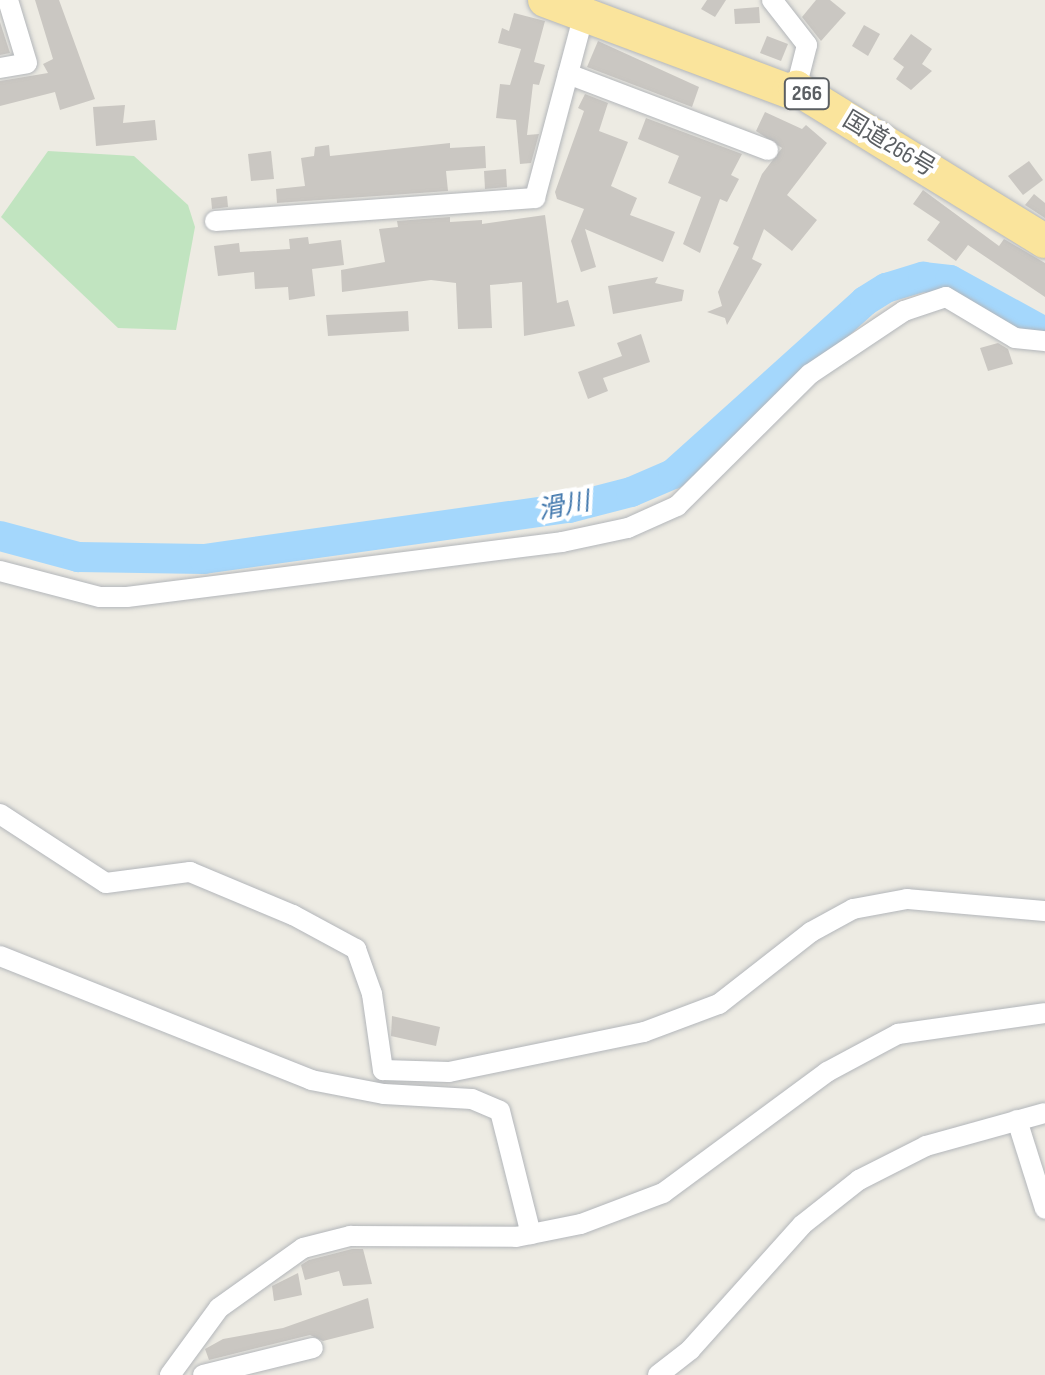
<!DOCTYPE html>
<meta charset="utf-8">
<style>
body{margin:0}
#map{position:relative;width:1045px;height:1375px;overflow:hidden;background:#edebe3;font-family:"Sofia Sans Condensed","Noto Sans JP",sans-serif}
div>[style]{position:absolute}
.green>*{inset:0;background:#c1e4c0}
.river>*{height:30px;margin:-15px;padding:0 15px;transform-origin:15px;border-radius:15px;background:#a4d7fc}
.building>*{inset:0;background:#cac7c2}
.roads{filter:drop-shadow(0 0 2px #b3b6ba) drop-shadow(0 0 2px #b3b6ba)}
.minor>*{height:20px;margin:-10px;padding:0 10px;transform-origin:10px;border-radius:10px;background:#fff}
.trunk>*{height:34px;margin:-17px;padding:0 17px;transform-origin:17px;border-radius:17px;background:#fae49c}
span{translate:-50% -50%;white-space:nowrap;text-align:center;line-height:1.15;-webkit-text-stroke:8px #fff;paint-order:stroke}
.shield-label span{padding:2px 6px;background:#fff;border:2px solid;border-radius:6px;-webkit-text-stroke-width:0}
.shield-label{font-size:22px;color:#5b5f63;font-weight:700}
.street-label{font-size:24px;color:#5b5f63}
.water-label{font-size:26px;color:#4278ad;font-style:italic}
</style>
<div id="map">
<div class="green">
<div style="clip-path:polygon(48px 151px,134px 156px,188px 205px,195px 227px,176px 330px,118px 328px,1px 217px)"></div>
</div>
<div class="river">
<div style="left:0;top:536px;width:81px;rotate:15.1deg"></div>
<div style="left:78px;top:557px;width:126px;rotate:0.9deg"></div>
<div style="left:204px;top:559px;width:369px;rotate:-8deg"></div>
<div style="left:569px;top:508px;width:64px;rotate:-14.5deg"></div>
<div style="left:631px;top:492px;width:46px;rotate:-23.2deg"></div>
<div style="left:673px;top:474px;width:258px;rotate:-42deg"></div>
<div style="left:865px;top:301px;width:25px;rotate:-32deg"></div>
<div style="left:886px;top:288px;width:39px;rotate:-17deg"></div>
<div style="left:923px;top:277px;width:27px;rotate:6deg"></div>
<div style="left:950px;top:280px;width:108px;rotate:28.7deg"></div>
</div>
<div class="building">
<div style="clip-path:polygon(35px 0,59px 0,95px 99px,60px 110px,55px 92px,0 106px,0 81px,48px 73px,43px 64px,53px 59px)"></div>
<div style="clip-path:polygon(707px 0,726px 0,715px 17px,701px 9px)"></div>
<div style="clip-path:polygon(816px 0,830px 0,846px 13px,821px 41px,802px 17px)"></div>
<div style="clip-path:polygon(759px 7px,760px 23px,735px 24px,734px 9px)"></div>
<div style="clip-path:polygon(514px 13px,545px 21px,534px 62px,545px 65px,539px 85px,533px 84px,527px 135px,539px 134px,531px 163px,520px 164px,516px 120px,496px 118px,500px 84px,510px 85px,521px 49px,498px 43px,502px 28px,509px 31px)"></div>
<div style="clip-path:polygon(0 22px,10px 53px,0 55px)"></div>
<div style="clip-path:polygon(864px 25px,880px 34px,868px 56px,852px 46px)"></div>
<div style="clip-path:polygon(911px 34px,932px 49px,922px 64px,932px 71px,911px 90px,896px 79px,904px 67px,893px 59px)"></div>
<div style="clip-path:polygon(767px 36px,788px 44px,781px 61px,760px 53px)"></div>
<div style="clip-path:polygon(598px 41px,699px 87px,692px 107px,587px 67px)"></div>
<div style="clip-path:polygon(585px 94px,608px 103px,599px 131px,628px 142px,611px 186px,637px 198px,630px 215px,675px 232px,663px 262px,585px 229px,596px 267px,581px 272px,571px 241px,584px 209px,557px 199px,555px 192px,584px 111px,578px 108px)"></div>
<div style="clip-path:polygon(125px 105px,123px 123px,155px 120px,157px 140px,96px 146px,93px 107px)"></div>
<div style="clip-path:polygon(765px 112px,802px 129px,806px 125px,827px 143px,787px 195px,817px 220px,792px 251px,764px 229px,752px 259px,762px 264px,727px 325px,725px 318px,707px 312px,722px 306px,718px 292px,739px 247px,733px 244px,762px 174px,782px 148px,756px 131px)"></div>
<div style="clip-path:polygon(646px 118px,742px 154px,731px 175px,739px 179px,727px 202px,720px 199px,700px 253px,683px 244px,701px 197px,668px 183px,679px 156px,638px 139px)"></div>
<div style="clip-path:polygon(450px 143px,450px 148px,485px 146px,486px 168px,446px 171px,448px 191px,277px 203px,276px 189px,305px 186px,301px 158px,314px 156px,315px 147px,329px 145px,330px 156px)"></div>
<div style="clip-path:polygon(271px 151px,274px 179px,251px 181px,248px 154px)"></div>
<div style="clip-path:polygon(1029px 161px,1043px 180px,1023px 195px,1008px 176px)"></div>
<div style="clip-path:polygon(506px 169px,507px 187px,485px 189px,484px 171px)"></div>
<div style="clip-path:polygon(923px 190px,999px 246px,1004px 239px,1045px 263px,1045px 297px,968px 245px,956px 261px,927px 240px,940px 222px,913px 204px)"></div>
<div style="clip-path:polygon(1034px 194px,1045px 203px,1045px 218px,1025px 205px)"></div>
<div style="clip-path:polygon(227px 196px,228px 207px,212px 209px,211px 198px)"></div>
<div style="clip-path:polygon(545px 215px,557px 303px,568px 300px,575px 326px,524px 336px,522px 282px,490px 285px,492px 328px,458px 329px,456px 283px,431px 280px,342px 292px,341px 270px,385px 262px,379px 229px,398px 227px,397px 221px,450px 217px,450px 222px,482px 220px,482px 224px)"></div>
<div style="clip-path:polygon(308px 237px,309px 244px,341px 240px,344px 265px,312px 269px,315px 296px,289px 300px,288px 287px,255px 289px,254px 272px,218px 276px,214px 246px,239px 243px,240px 252px,290px 249px,289px 239px)"></div>
<div style="clip-path:polygon(658px 277px,655px 283px,684px 290px,682px 301px,613px 314px,608px 286px)"></div>
<div style="clip-path:polygon(408px 311px,409px 331px,328px 336px,326px 315px)"></div>
<div style="clip-path:polygon(641px 334px,650px 362px,603px 378px,608px 391px,588px 399px,578px 372px,622px 356px,617px 343px)"></div>
<div style="clip-path:polygon(998px 343px,1008px 349px,1013px 364px,988px 371px,980px 348px)"></div>
<div style="clip-path:polygon(392px 1016px,440px 1027px,436px 1046px,391px 1036px)"></div>
<div style="clip-path:polygon(352px 1249px,363px 1249px,372px 1284px,343px 1286px,339px 1271px,305px 1280px,301px 1265px,309px 1260px)"></div>
<div style="clip-path:polygon(298px 1273px,302px 1295px,274px 1301px,272px 1286px)"></div>
<div style="clip-path:polygon(368px 1298px,374px 1328px,323px 1341px,310px 1335px,209px 1360px,205px 1349px,223px 1339px,283px 1328px)"></div>
</div>
<div class="roads">
<div class="minor">
<div style="left:772px;top:0;width:57px;rotate:52.1deg"></div>
<div style="left:807px;top:45px;width:44px;rotate:104.3deg"></div>
<div style="left:0;top:68px;width:27px;rotate:-10deg"></div>
<div style="left:27px;top:63px;width:66px;rotate:-106.8deg"></div>
<div style="left:568px;top:74px;width:214px;rotate:20.8deg"></div>
<div style="left:215px;top:221px;width:321px;rotate:-4.1deg"></div>
<div style="left:535px;top:198px;width:190px;rotate:-75.1deg"></div>
<div style="left:0;top:571px;width:103px;rotate:14.6deg"></div>
<div style="left:100px;top:597px;width:27px"></div>
<div style="left:127px;top:597px;width:438px;rotate:-7.2deg"></div>
<div style="left:562px;top:542px;width:67px;rotate:-12deg"></div>
<div style="left:628px;top:528px;width:54px;rotate:-24.2deg"></div>
<div style="left:677px;top:506px;width:187px;rotate:-44.8deg"></div>
<div style="left:810px;top:374px;width:113px;rotate:-33.8deg"></div>
<div style="left:904px;top:311px;width:44px;rotate:-18.4deg"></div>
<div style="left:946px;top:297px;width:80px;rotate:30.7deg"></div>
<div style="left:1015px;top:338px;width:30px;rotate:6deg"></div>
<div style="left:0;top:814px;width:126px;rotate:33.1deg"></div>
<div style="left:106px;top:883px;width:85px;rotate:-7.5deg"></div>
<div style="left:190px;top:872px;width:112px;rotate:22.7deg"></div>
<div style="left:293px;top:915px;width:72px;rotate:28.4deg"></div>
<div style="left:356px;top:949px;width:48px;rotate:70.4deg"></div>
<div style="left:372px;top:994px;width:77px;rotate:81.8deg"></div>
<div style="left:383px;top:1070px;width:66px;rotate:1.7deg"></div>
<div style="left:449px;top:1072px;width:199px;rotate:-11.6deg"></div>
<div style="left:644px;top:1032px;width:80px;rotate:-20.5deg"></div>
<div style="left:719px;top:1004px;width:117px;rotate:-38deg"></div>
<div style="left:811px;top:932px;width:48px;rotate:-28.7deg"></div>
<div style="left:853px;top:909px;width:55px;rotate:-10.5deg"></div>
<div style="left:907px;top:899px;width:139px;rotate:5deg"></div>
<div style="left:0;top:956px;width:335px;rotate:21.7deg"></div>
<div style="left:311px;top:1080px;width:74px;rotate:10.9deg"></div>
<div style="left:384px;top:1094px;width:88px;rotate:3.3deg"></div>
<div style="left:472px;top:1099px;width:30px;rotate:23deg"></div>
<div style="left:500px;top:1111px;width:127px;rotate:75.9deg"></div>
<div style="left:1017px;top:1120px;width:93px;rotate:72.5deg"></div>
<div style="left:170px;top:1375px;width:83px;rotate:-53.8deg"></div>
<div style="left:219px;top:1308px;width:103px;rotate:-35.5deg"></div>
<div style="left:303px;top:1248px;width:49px;rotate:-14.3deg"></div>
<div style="left:350px;top:1236px;width:166px;rotate:0.3deg"></div>
<div style="left:516px;top:1237px;width:66px;rotate:-11.3deg"></div>
<div style="left:581px;top:1224px;width:88px;rotate:-20.7deg"></div>
<div style="left:663px;top:1193px;width:204px;rotate:-36.4deg"></div>
<div style="left:827px;top:1072px;width:81px;rotate:-28.2deg"></div>
<div style="left:898px;top:1034px;width:148px;rotate:-8.1deg"></div>
<div style="left:203px;top:1375px;width:113px;rotate:-13.8deg"></div>
<div style="left:658px;top:1375px;width:41px;rotate:-38deg"></div>
<div style="left:690px;top:1350px;width:168px;rotate:-48.1deg"></div>
<div style="left:802px;top:1225px;width:73px;rotate:-38.3deg"></div>
<div style="left:859px;top:1180px;width:75px;rotate:-26.9deg"></div>
<div style="left:926px;top:1146px;width:123px;rotate:-15.5deg"></div>
</div>
<div class="trunk">
<div style="left:545px;top:0;width:260px;rotate:20.5deg"></div>
<div style="left:789px;top:91px;width:8px;rotate:-23deg"></div>
<div style="left:796px;top:88px;width:292px;rotate:31.6deg"></div>
</div>
</div>
<div class="shield-label">
<span style="left:807px;top:94px">266</span>
</div>
<div class="street-label">
<span style="left:889px;top:144px;rotate:31deg">国道266号</span>
</div>
<div class="water-label">
<span style="left:564px;top:507px;rotate:-11deg">滑川</span>
</div>
</div>
